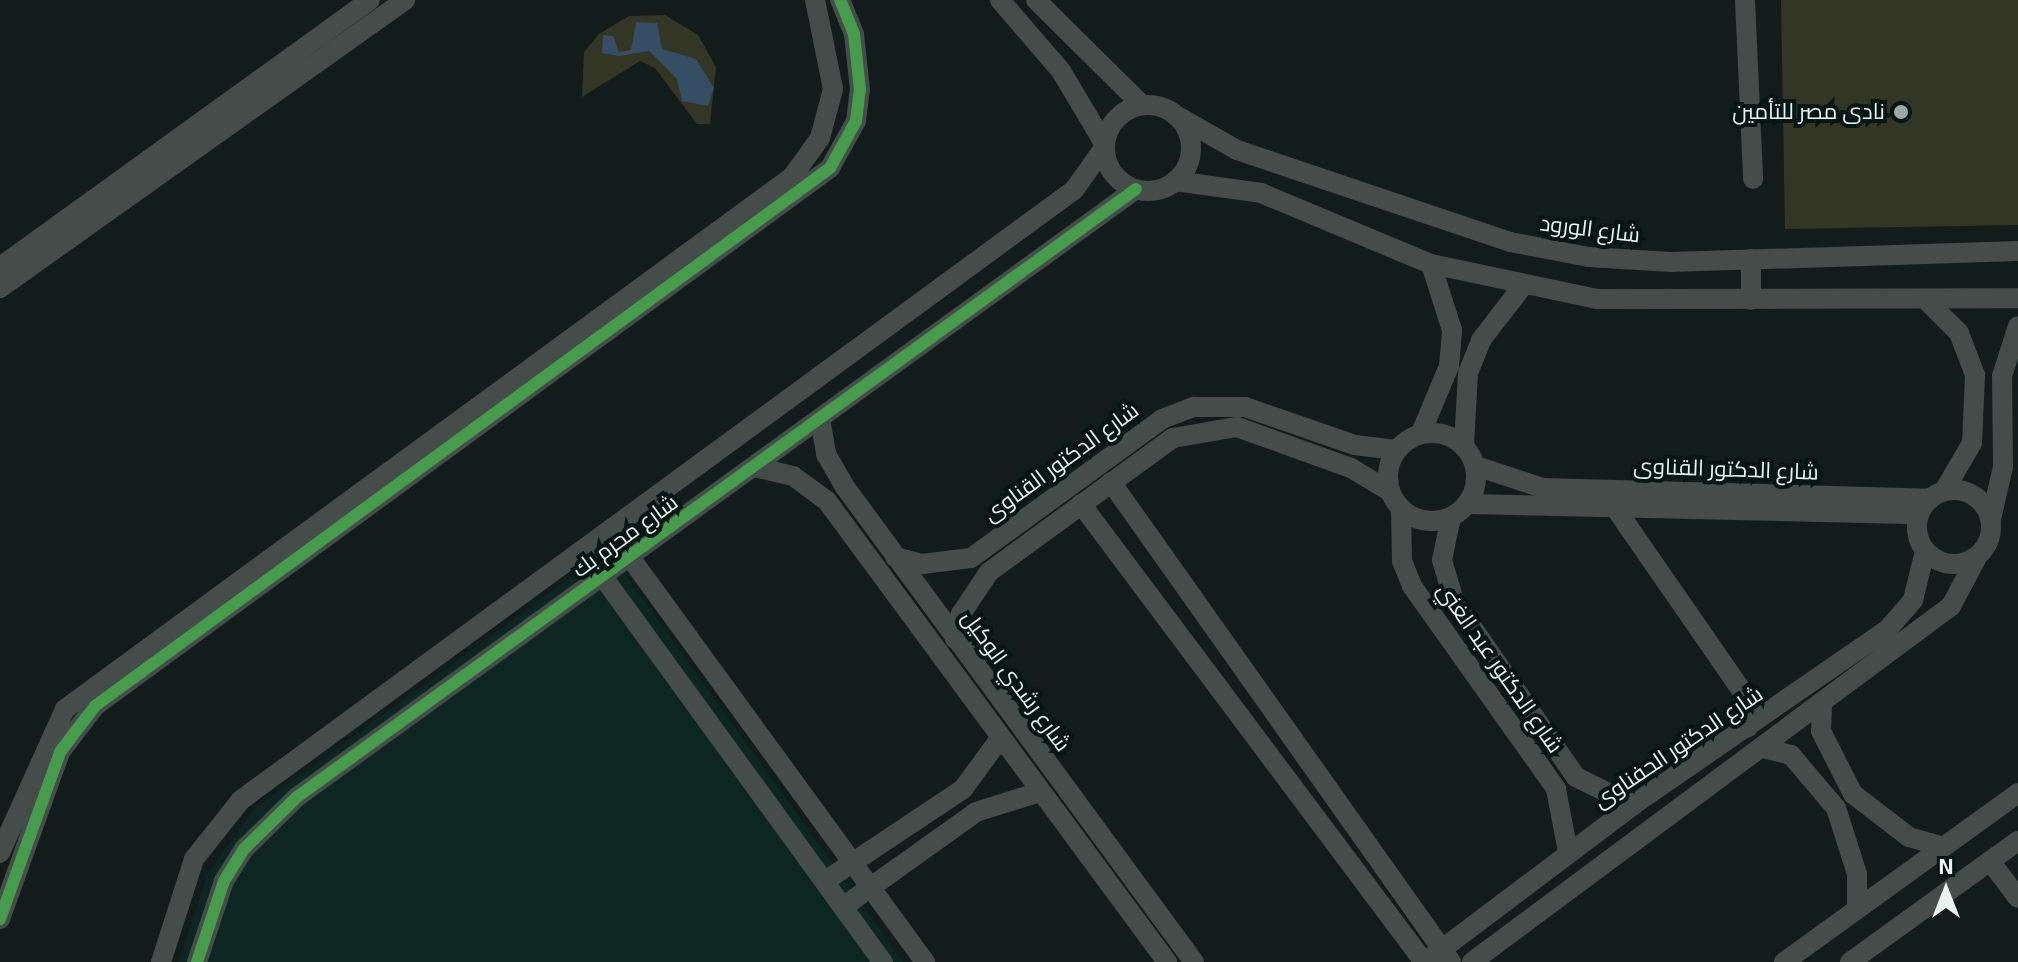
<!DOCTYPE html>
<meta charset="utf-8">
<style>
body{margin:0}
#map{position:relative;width:2018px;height:962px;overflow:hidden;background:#121c1a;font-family:Georgia,Cairo,serif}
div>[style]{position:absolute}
.built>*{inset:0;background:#0d2621}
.green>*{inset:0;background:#333624}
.water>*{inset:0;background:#364e63}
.street>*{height:20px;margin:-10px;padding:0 10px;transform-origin:10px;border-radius:10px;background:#454d4b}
.street>.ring{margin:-10px;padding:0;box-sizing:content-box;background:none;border:20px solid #454d4b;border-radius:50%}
.cycleway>*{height:12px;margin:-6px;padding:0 6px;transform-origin:6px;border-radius:6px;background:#469c4c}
.dots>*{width:22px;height:22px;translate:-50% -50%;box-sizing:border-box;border:4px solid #051613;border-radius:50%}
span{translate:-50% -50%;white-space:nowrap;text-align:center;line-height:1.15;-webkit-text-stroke:8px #051613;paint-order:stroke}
.poi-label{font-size:22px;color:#e9f4f1}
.right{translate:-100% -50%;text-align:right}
.street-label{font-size:22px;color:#e9f4f1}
.north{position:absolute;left:1906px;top:850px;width:80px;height:80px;-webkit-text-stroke:6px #051613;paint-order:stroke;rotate:0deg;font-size:22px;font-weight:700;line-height:32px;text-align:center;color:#e9f4f1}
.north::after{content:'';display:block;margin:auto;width:28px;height:36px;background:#e9f4f1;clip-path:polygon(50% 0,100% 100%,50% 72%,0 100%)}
</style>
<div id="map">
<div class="built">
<div style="clip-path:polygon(608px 550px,903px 962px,178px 962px,208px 873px,255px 808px)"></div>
</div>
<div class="green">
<div style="clip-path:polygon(1781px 0,2018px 0,2018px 225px,1785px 229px)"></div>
<div style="clip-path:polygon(665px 15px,698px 35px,716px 67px,710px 124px,697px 124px,655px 68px,640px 61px,582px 97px,584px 52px,599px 34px,629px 16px)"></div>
</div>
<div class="water">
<div style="clip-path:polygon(636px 22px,657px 23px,662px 49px,696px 59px,714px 88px,708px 106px,682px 101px,677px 79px,649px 51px,619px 56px,602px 53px,603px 35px,613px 36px,619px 52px,631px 50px)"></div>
</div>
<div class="street">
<div style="left:1000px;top:0;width:94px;rotate:49.3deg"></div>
<div style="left:1061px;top:71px;width:84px;rotate:59.2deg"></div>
<div style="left:1036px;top:0;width:149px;rotate:44.7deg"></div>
<div style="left:1745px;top:0;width:179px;rotate:87.4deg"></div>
<div class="ring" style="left:1105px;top:105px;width:66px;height:66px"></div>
<div style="left:1179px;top:117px;width:67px;rotate:29.6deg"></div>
<div style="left:1237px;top:150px;width:288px;rotate:18.6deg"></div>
<div style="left:1510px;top:242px;width:80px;rotate:10.8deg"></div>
<div style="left:1589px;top:257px;width:82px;rotate:3.5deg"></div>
<div style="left:1671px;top:262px;width:347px;rotate:-1.8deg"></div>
<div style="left:1175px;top:181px;width:87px;rotate:7.9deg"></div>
<div style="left:1261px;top:193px;width:184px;rotate:22.7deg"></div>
<div style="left:1431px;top:264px;width:170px;rotate:11.9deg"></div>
<div style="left:1597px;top:299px;width:421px;rotate:-0.1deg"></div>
<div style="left:0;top:267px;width:456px;rotate:-35.8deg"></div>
<div style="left:0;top:288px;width:497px;rotate:-35.4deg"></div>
<div style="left:1925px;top:299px;width:48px;rotate:45deg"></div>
<div style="left:1959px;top:333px;width:45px;rotate:69.1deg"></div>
<div style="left:1975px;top:375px;width:68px;rotate:92.5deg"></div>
<div style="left:1972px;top:443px;width:56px;rotate:120.3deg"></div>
<div style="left:1751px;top:300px;width:41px;rotate:-90deg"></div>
<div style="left:820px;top:419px;width:36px;rotate:80deg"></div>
<div style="left:826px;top:454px;width:38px;rotate:60deg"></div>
<div style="left:845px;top:487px;width:589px;rotate:53.69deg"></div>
<div class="ring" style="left:1388px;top:433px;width:68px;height:68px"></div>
<div style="left:1421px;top:433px;width:73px;rotate:-67.3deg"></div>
<div style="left:1449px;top:366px;width:36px;rotate:-85deg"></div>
<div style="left:1452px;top:330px;width:69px;rotate:-107.7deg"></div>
<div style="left:1464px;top:445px;width:72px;rotate:-86.8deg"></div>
<div style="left:1468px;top:373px;width:35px;rotate:-68deg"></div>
<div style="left:1481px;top:340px;width:67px;rotate:-52.3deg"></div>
<div style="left:1476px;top:466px;width:71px;rotate:18.2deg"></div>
<div style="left:1543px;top:488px;width:387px;rotate:1.6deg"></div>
<div style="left:754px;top:467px;width:40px;rotate:13deg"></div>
<div style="left:793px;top:476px;width:42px;rotate:36.3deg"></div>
<div style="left:827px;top:501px;width:573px;rotate:53.59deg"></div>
<div style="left:1111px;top:482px;width:588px;rotate:54.69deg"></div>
<div class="ring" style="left:1917px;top:490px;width:54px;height:54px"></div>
<div style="left:1081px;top:504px;width:572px;rotate:53.17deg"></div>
<div style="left:1468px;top:504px;width:451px;rotate:1.3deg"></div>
<div style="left:1401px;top:509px;width:52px;rotate:88.9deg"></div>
<div style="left:1402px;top:561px;width:27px;rotate:68deg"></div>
<div style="left:1412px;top:586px;width:249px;rotate:54.6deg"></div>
<div style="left:1556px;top:789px;width:64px;rotate:79.2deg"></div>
<div style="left:1616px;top:509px;width:221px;rotate:55.3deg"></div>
<div style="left:1742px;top:691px;width:37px;rotate:81deg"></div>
<div style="left:1451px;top:517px;width:44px;rotate:101.8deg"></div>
<div style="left:1442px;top:560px;width:43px;rotate:73.7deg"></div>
<div style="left:1454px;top:601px;width:214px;rotate:55.3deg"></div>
<div style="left:1576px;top:777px;width:64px;rotate:26.2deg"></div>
<div style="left:1991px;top:519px;width:53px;rotate:-77deg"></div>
<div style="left:2003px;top:467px;width:91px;rotate:-90.6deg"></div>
<div style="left:2002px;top:376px;width:52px;rotate:-72.3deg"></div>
<div style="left:613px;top:534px;width:530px;rotate:53.91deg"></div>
<div style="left:895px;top:557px;width:28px;rotate:15deg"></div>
<div style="left:922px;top:564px;width:49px;rotate:-7deg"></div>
<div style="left:971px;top:558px;width:236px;rotate:-36deg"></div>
<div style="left:1162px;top:419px;width:34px;rotate:-21deg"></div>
<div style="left:1194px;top:407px;width:51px"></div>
<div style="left:1245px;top:407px;width:116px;rotate:19.1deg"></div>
<div style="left:1355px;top:445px;width:41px;rotate:7deg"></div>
<div style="left:595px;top:566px;width:490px;rotate:54deg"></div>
<div style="left:955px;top:639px;width:26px;rotate:-77deg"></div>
<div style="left:961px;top:614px;width:50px;rotate:-56.3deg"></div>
<div style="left:989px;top:572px;width:228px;rotate:-36.1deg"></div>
<div style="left:1173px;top:438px;width:65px;rotate:-9.8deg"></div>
<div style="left:1237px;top:427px;width:121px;rotate:19.8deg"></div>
<div style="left:1351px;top:468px;width:44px;rotate:31.2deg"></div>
<div style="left:1822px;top:706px;width:25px;rotate:92deg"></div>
<div style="left:1821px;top:731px;width:71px;rotate:63.1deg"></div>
<div style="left:1853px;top:794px;width:71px;rotate:37.5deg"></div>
<div style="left:1909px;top:837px;width:35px;rotate:16deg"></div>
<div style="left:1763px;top:748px;width:29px;rotate:14deg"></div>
<div style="left:1791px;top:755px;width:70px;rotate:49.7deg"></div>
<div style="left:1836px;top:808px;width:69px;rotate:72.3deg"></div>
<div style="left:1857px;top:874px;width:35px;rotate:90deg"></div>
<div style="left:0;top:853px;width:158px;rotate:-65.7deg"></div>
<div style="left:65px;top:709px;width:901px;rotate:-36.2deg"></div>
<div style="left:792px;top:177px;width:48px;rotate:-54.3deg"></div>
<div style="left:820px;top:138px;width:51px;rotate:-75.1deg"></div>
<div style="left:833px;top:89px;width:91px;rotate:-101.4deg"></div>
<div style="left:1990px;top:861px;width:46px;rotate:52.9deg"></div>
<div style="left:825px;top:881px;width:166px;rotate:-33.7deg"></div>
<div style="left:963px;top:789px;width:64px;rotate:-53.8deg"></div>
<div style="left:843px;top:907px;width:163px;rotate:-35.5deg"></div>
<div style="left:976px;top:812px;width:67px;rotate:-17.4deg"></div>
<div style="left:0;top:919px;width:177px;rotate:-70.2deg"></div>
<div style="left:60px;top:752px;width:58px;rotate:-52.7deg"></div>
<div style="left:95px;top:706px;width:911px;rotate:-36.2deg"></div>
<div style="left:830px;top:168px;width:54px;rotate:-61deg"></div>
<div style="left:856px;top:121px;width:31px;rotate:-83deg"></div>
<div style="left:860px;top:90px;width:56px;rotate:-96.1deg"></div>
<div style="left:854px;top:34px;width:37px;rotate:-112deg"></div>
<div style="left:161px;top:962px;width:108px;rotate:-72.2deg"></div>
<div style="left:194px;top:859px;width:75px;rotate:-51.5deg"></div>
<div style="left:241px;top:800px;width:1032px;rotate:-36.22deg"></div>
<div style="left:1074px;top:190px;width:52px;rotate:-54.5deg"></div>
<div style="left:197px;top:962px;width:85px;rotate:-71.6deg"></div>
<div style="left:224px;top:881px;width:38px;rotate:-58deg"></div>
<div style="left:244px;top:849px;width:74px;rotate:-44.5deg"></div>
<div style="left:297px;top:797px;width:1036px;rotate:-35.93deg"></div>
<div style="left:1425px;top:962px;width:261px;rotate:-37deg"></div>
<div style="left:1633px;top:805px;width:310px;rotate:-34.6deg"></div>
<div style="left:1888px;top:629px;width:38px;rotate:-49deg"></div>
<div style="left:1913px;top:600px;width:50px;rotate:-76.2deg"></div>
<div style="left:1472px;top:962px;width:597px;rotate:-36.62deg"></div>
<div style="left:1951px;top:606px;width:55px;rotate:-62deg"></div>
<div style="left:1784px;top:962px;width:289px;rotate:-35.8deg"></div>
<div style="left:1850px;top:962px;width:207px;rotate:-35.8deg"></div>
</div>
<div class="cycleway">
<div style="left:0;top:919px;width:177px;rotate:-70.2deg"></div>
<div style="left:60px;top:752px;width:58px;rotate:-52.7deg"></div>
<div style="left:95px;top:706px;width:911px;rotate:-36.2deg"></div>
<div style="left:830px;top:168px;width:54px;rotate:-61deg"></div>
<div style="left:856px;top:121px;width:31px;rotate:-83deg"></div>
<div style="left:860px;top:90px;width:56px;rotate:-96.1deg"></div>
<div style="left:854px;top:34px;width:37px;rotate:-112deg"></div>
<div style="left:197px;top:962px;width:85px;rotate:-71.6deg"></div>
<div style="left:224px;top:881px;width:38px;rotate:-58deg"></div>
<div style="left:244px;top:849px;width:74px;rotate:-44.5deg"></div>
<div style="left:297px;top:797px;width:1036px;rotate:-35.93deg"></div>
</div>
<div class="dots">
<div style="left:1901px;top:112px;background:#9ea8a6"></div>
</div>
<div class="poi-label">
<span class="right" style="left:1885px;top:112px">نادى مصر للتأمين</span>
</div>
<div class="street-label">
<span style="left:1590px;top:229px;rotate:7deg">شارع الورود</span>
<span style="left:1061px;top:462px;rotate:-36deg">شارع الدكتور القناوى</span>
<span style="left:1726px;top:469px;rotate:2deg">شارع الدكتور القناوى</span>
<span style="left:625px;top:536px;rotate:-36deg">شارع محرم بك</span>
<span style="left:1500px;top:668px;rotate:55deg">شارع الدكتور عبد الغني</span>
<span style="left:1016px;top:681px;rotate:54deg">شارع رشدي الوكيل</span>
<span style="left:1678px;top:747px;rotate:-34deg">شارع الدكتور الحفناوى</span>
</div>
<div class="north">N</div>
</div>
